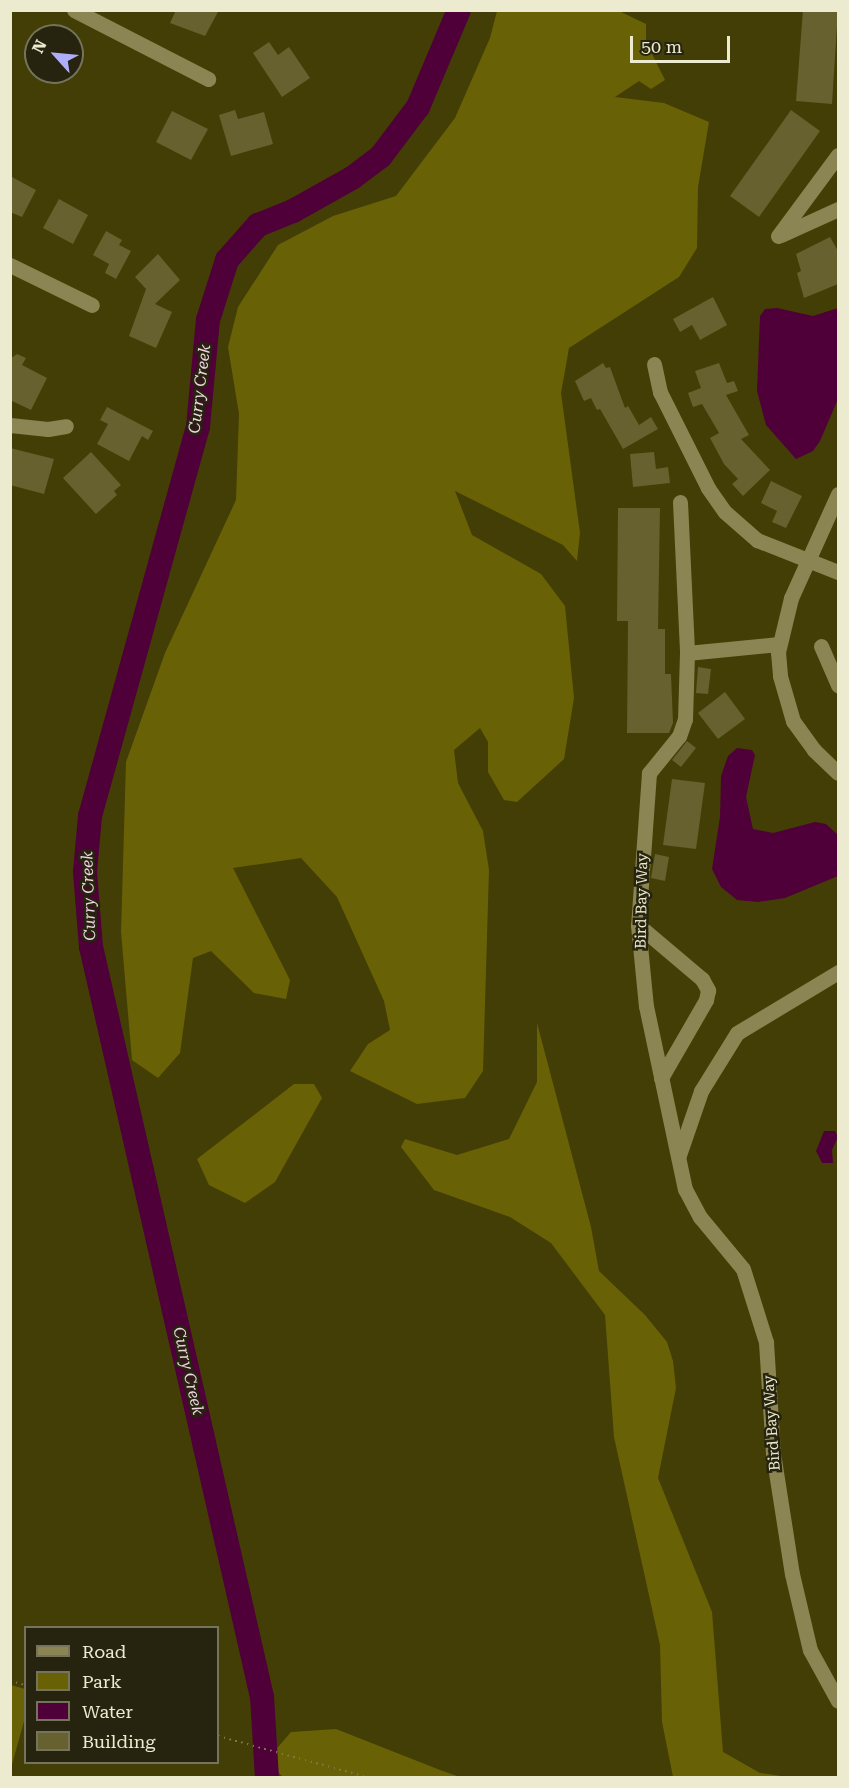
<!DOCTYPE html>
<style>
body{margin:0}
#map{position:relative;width:849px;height:1788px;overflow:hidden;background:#433e05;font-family:"Roboto Serif",serif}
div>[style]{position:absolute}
.green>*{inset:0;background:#696106}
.water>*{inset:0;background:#4f0038}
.river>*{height:24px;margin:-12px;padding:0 12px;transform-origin:12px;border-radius:12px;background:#4f0038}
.building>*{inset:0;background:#66612e}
.path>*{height:2px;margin-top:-1px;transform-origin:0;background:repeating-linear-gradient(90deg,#7d794a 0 1.5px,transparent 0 6px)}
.minor>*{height:15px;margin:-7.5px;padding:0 7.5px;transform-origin:7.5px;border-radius:7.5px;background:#8a8552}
span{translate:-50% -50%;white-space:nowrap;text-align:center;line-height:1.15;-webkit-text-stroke:5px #26240f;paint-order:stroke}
.street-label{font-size:15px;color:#eceacf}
.water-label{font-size:16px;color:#f1d5e4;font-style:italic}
.frame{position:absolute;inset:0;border:12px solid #eceacf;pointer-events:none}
.legend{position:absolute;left:24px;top:1626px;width:195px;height:138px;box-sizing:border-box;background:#26240f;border:2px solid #75735c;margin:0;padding:8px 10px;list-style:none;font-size:18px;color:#eceacf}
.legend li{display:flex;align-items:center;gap:12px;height:30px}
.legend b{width:30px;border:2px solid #75735c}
.north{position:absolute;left:24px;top:24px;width:60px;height:60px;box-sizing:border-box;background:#26240f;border:2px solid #75735c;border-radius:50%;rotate:297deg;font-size:16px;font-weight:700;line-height:24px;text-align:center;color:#eceacf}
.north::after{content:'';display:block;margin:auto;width:21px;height:27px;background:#afaefa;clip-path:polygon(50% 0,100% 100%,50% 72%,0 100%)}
.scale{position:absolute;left:630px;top:36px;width:100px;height:27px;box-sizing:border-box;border:3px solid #eceacf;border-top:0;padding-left:8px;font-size:18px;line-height:21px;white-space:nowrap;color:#eceacf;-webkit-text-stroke:4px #26240f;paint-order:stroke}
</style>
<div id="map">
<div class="green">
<div style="clip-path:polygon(497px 11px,619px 11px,646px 24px,646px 42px,665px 80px,651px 89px,639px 81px,615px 97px,664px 103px,709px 122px,698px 187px,697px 248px,679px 277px,569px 348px,561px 393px,580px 533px,577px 561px,563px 545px,455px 491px,472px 535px,541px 574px,565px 606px,574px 698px,564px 759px,517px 802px,504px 800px,488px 772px,488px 742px,480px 728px,454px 750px,458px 783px,483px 831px,489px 870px,483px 1071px,465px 1098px,417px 1104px,350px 1071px,368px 1044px,390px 1030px,384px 1001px,337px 897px,301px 858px,233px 868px,290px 980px,286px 999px,254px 993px,211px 951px,193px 958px,180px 1053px,158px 1078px,132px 1060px,121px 932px,126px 762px,165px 653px,236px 500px,239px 414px,228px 347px,238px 307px,278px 245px,333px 216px,396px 196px,455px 118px,490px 38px)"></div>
<div style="clip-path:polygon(537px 1023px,591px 1227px,599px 1271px,645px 1315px,667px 1342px,673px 1361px,676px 1388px,658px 1478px,712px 1612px,723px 1752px,760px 1773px,788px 1777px,673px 1777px,662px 1722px,660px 1645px,614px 1437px,605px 1315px,551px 1243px,510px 1217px,434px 1190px,401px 1147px,405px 1139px,457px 1155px,509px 1139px,537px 1082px)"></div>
<div style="clip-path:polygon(294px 1084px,314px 1084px,322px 1098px,275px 1182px,245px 1203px,209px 1185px,197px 1159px)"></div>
<div style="clip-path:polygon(11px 1685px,25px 1689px,26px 1714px,11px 1768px)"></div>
<div style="clip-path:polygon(336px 1729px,440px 1770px,460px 1777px,283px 1777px,266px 1761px,291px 1732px)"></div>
</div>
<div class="water">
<div style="clip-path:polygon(777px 308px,813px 316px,838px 308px,838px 399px,820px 441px,813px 451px,796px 459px,766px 425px,757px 391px,760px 316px,765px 309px)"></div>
<div style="clip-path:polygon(737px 748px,752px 750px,755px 755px,746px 797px,753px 829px,773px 833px,815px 822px,826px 824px,838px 835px,838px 876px,785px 898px,758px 902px,737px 900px,721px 887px,712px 869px,720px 817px,721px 776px,728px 756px)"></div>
<div style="clip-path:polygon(824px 1131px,835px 1131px,838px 1137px,832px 1150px,833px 1163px,822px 1163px,816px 1151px)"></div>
</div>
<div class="river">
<div style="left:267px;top:1778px;width:81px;rotate:-93.5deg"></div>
<div style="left:262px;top:1697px;width:769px;rotate:-102.84deg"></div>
<div style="left:91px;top:947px;width:75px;rotate:-94.6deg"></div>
<div style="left:85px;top:872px;width:56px;rotate:-84.9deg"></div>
<div style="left:90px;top:816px;width:404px;rotate:-74.5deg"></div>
<div style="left:198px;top:427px;width:107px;rotate:-84.7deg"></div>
<div style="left:208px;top:320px;width:63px;rotate:-72.4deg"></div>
<div style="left:227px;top:260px;width:47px;rotate:-48.5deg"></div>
<div style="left:258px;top:225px;width:38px;rotate:-22deg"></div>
<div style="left:293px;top:211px;width:68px;rotate:-29.2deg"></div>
<div style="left:352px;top:178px;width:36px;rotate:-37deg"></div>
<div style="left:381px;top:156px;width:61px;rotate:-52.9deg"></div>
<div style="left:418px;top:107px;width:105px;rotate:-67.1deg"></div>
</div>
<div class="building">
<div style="clip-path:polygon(176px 10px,219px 10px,205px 36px,170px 23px)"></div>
<div style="clip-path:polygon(803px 10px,838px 10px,832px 104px,796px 101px)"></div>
<div style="clip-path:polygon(269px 42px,278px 55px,289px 47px,310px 78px,282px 97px,253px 53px)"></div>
<div style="clip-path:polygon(235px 110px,238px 119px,264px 112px,273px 144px,231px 156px,219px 115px)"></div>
<div style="clip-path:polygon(791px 110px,820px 131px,759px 217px,730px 196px)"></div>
<div style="clip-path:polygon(172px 111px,208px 129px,191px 160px,156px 142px)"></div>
<div style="clip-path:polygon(10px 176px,36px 190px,22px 217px,10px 212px)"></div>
<div style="clip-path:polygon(59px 199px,88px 215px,73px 244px,43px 228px)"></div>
<div style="clip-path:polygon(106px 231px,122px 240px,119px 245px,131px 251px,116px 279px,105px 273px,109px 264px,93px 255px)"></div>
<div style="clip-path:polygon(830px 237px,838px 251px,838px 284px,804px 298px,797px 273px,801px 271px,796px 254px)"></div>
<div style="clip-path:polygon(158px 254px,180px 280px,155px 304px,172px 312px,156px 348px,129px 336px,146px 289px,135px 277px)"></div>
<div style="clip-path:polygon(713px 297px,727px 325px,700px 340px,692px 325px,680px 332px,673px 319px)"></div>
<div style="clip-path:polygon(17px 354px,26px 358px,22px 365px,47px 378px,31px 410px,10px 400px,10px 359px)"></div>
<div style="clip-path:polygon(603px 363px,606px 368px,610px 367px,625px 408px,628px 406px,639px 425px,651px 417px,658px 429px,623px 449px,600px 409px,597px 410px,591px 398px,584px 401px,575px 381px)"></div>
<div style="clip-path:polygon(719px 363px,727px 383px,734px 381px,738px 391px,726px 395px,749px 435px,741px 439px,770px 470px,743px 496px,732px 484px,738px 479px,724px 464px,710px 438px,719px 433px,702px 404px,693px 407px,688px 393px,701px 388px,695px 371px)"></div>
<div style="clip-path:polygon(107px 407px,153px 431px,148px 440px,142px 436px,129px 461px,97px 444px,108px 424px,100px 420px)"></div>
<div style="clip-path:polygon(10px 448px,54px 459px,44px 494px,10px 485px)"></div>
<div style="clip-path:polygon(91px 452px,121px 485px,114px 491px,117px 495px,96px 514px,63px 478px)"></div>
<div style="clip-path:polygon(654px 452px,656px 469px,668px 467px,670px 483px,633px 487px,630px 454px)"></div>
<div style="clip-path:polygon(771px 481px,802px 496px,786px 528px,772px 522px,777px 511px,761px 503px)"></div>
<div style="clip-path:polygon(618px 508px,660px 508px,658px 629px,665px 629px,665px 674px,671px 674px,673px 723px,669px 733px,627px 733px,628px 621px,617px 621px)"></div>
<div style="clip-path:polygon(698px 667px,711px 669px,708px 694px,696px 693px)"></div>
<div style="clip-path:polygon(725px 692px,745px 719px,718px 739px,698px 713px)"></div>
<div style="clip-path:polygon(687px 741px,696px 748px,681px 767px,672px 760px)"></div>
<div style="clip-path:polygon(672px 779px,705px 783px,696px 849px,663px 845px)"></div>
<div style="clip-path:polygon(655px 854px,669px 857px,665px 881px,651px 878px)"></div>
</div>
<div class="path">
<div style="left:10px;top:1681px;width:16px;rotate:14deg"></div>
<div style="left:218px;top:1736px;width:159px;rotate:15.4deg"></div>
</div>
<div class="minor">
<div style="left:74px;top:10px;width:151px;rotate:27.2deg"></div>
<div style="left:781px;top:235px;width:63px;rotate:-24.5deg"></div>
<div style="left:778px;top:236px;width:101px;rotate:-53.5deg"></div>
<div style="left:10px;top:265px;width:91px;rotate:26deg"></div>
<div style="left:654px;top:364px;width:29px;rotate:78deg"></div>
<div style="left:660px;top:392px;width:107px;rotate:63.4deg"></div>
<div style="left:708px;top:488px;width:29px;rotate:55deg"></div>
<div style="left:725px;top:512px;width:43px;rotate:41.2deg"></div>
<div style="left:757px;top:540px;width:87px;rotate:21.6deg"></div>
<div style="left:10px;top:425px;width:38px;rotate:6deg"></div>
<div style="left:48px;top:429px;width:18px;rotate:-9deg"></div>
<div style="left:838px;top:494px;width:114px;rotate:114.3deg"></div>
<div style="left:791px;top:598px;width:56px;rotate:103.5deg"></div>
<div style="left:778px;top:652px;width:24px;rotate:85deg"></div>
<div style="left:780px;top:676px;width:47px;rotate:73.9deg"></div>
<div style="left:793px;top:721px;width:36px;rotate:54deg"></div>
<div style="left:814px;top:750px;width:33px;rotate:44deg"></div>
<div style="left:680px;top:502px;width:151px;rotate:87.3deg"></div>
<div style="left:687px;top:653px;width:66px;rotate:91.7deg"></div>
<div style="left:685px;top:719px;width:18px;rotate:109deg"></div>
<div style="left:679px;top:736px;width:48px;rotate:129deg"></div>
<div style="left:649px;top:773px;width:152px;rotate:94.1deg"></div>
<div style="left:638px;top:925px;width:81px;rotate:84.4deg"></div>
<div style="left:646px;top:1006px;width:187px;rotate:78deg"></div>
<div style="left:685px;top:1189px;width:32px;rotate:62deg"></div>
<div style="left:700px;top:1217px;width:67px;rotate:50.4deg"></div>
<div style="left:743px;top:1269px;width:77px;rotate:72.5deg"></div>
<div style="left:766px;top:1342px;width:111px;rotate:86.4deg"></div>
<div style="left:773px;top:1453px;width:122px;rotate:81.1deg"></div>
<div style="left:792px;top:1574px;width:78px;rotate:76.7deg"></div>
<div style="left:810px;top:1650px;width:58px;rotate:61.2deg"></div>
<div style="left:821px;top:646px;width:43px;rotate:66.4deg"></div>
<div style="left:687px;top:653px;width:92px;rotate:-5.6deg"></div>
<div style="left:638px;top:925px;width:84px;rotate:40.2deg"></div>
<div style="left:702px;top:979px;width:13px;rotate:61deg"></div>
<div style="left:708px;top:990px;width:10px;rotate:101deg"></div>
<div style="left:706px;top:1000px;width:90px;rotate:120deg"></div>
<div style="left:679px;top:1155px;width:68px;rotate:-71deg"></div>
<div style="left:701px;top:1091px;width:68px;rotate:-58.2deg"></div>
<div style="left:737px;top:1033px;width:118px;rotate:-31.1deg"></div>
</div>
<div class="street-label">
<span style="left:642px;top:901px;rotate:-89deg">Bird Bay Way</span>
<span style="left:772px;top:1423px;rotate:-94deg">Bird Bay Way</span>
</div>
<div class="water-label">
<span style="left:200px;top:389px;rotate:-83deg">Curry Creek</span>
<span style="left:89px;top:896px;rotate:-92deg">Curry Creek</span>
<span style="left:188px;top:1371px;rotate:77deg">Curry Creek</span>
</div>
<div class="frame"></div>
<ul class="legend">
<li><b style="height:8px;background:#8a8552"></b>Road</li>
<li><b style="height:16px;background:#696106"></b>Park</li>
<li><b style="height:16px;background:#4f0038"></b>Water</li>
<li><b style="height:16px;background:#66612e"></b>Building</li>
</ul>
<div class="north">N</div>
<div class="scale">50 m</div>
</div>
